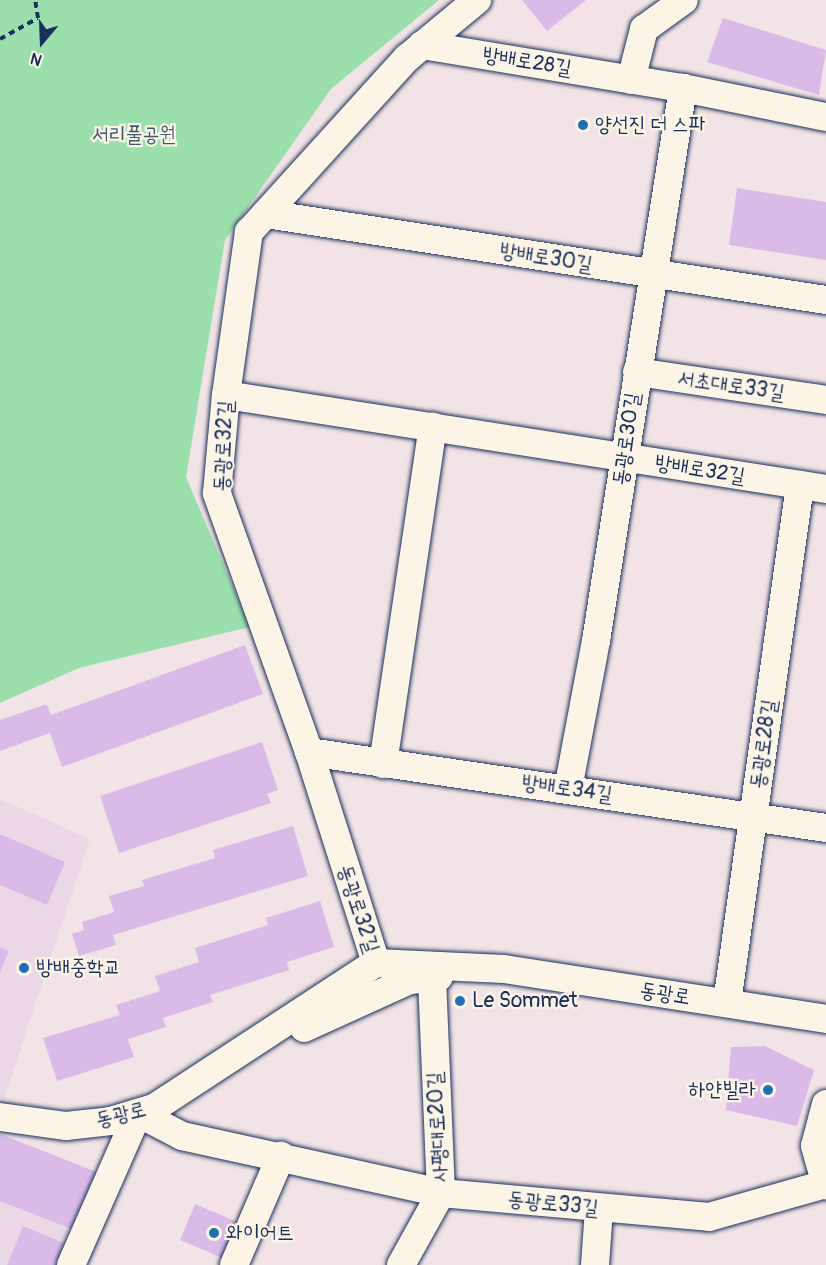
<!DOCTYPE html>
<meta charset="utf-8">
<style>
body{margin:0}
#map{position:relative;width:826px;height:1265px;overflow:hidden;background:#f2e4e6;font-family:Pangolin,"Poor Story",sans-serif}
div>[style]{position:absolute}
.built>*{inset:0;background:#ebd8e7}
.green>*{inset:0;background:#9be0ac}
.building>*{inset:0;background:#dabbe8}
.path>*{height:4px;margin-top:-2px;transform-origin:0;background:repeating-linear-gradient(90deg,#1b2f5e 0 6px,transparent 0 10.5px)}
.roads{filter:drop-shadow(0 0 2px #1b2f5e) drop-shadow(0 0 2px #1b2f5e)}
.minor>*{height:28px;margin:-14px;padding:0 14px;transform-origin:14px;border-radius:14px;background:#fcf5e5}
.dots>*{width:16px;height:16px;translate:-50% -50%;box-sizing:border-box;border:3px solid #fcf5e5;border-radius:50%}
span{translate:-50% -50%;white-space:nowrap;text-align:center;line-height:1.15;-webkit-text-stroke:4.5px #fcf5e5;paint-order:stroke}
.street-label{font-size:21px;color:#1b2f5e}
.poi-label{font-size:21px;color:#1b2f5e}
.left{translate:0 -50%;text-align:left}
.right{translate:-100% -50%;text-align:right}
.park-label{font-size:21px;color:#3b5b72}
.north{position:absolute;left:12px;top:12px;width:60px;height:60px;-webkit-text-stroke:4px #fcf5e5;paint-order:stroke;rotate:199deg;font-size:16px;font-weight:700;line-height:24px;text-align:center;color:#1b2f5e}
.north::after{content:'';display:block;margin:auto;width:21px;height:27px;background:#1b2f5e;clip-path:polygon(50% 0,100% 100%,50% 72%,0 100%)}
</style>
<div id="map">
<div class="built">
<div style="clip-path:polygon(0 799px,90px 839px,4px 1099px,0 1098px)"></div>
<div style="clip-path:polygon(0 1134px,93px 1174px,54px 1265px,0 1265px)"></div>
</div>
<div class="green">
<div style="clip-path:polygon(0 0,439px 0,331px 89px,225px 240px,186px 477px,250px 627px,79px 668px,0 703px)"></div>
</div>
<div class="building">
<div style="clip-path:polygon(522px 0,586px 0,547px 31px)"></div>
<div style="clip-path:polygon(723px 18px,826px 50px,819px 95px,707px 62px)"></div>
<div style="clip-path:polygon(737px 188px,826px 202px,826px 260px,729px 245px)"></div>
<div style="clip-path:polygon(245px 645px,263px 694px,62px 767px,50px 733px,0 751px,0 720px,47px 704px,51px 715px)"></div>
<div style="clip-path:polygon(262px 742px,278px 790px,267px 794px,271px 803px,119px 853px,100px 796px)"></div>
<div style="clip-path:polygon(293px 826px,308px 876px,113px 935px,116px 945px,79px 956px,72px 934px,84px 930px,82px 922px,114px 912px,109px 896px,144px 886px,142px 880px,215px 858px,213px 850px)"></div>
<div style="clip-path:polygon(0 834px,65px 862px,47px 905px,0 885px)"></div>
<div style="clip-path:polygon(320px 901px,334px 947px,287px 962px,289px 970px,210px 995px,213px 1002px,163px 1018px,166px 1027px,128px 1039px,134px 1057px,57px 1081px,43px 1038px,120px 1015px,116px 1005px,160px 991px,155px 976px,199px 962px,195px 948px,268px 925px,266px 918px)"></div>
<div style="clip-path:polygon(0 947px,9px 951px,0 972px)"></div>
<div style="clip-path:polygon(765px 1046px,814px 1070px,797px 1126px,726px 1110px,731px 1047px)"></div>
<div style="clip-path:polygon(0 1134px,97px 1172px,74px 1230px,0 1201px)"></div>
<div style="clip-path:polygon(195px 1204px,247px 1226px,232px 1262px,180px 1240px)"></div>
<div style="clip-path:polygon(23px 1226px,71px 1246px,64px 1265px,7px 1265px)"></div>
</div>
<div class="path">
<div style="left:0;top:39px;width:43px;rotate:-28.9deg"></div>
<div style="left:38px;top:18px;width:18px;rotate:-99deg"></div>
</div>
<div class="roads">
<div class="minor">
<div style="left:422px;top:45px;width:265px;rotate:9.4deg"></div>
<div style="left:683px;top:88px;width:146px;rotate:11.5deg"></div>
<div style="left:631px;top:80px;width:53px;rotate:-75.7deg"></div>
<div style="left:644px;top:29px;width:49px;rotate:-35.9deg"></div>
<div style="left:266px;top:214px;width:567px;rotate:8.73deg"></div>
<div style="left:637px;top:372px;width:191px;rotate:8.4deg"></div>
<div style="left:226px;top:395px;width:607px;rotate:8.9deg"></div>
<div style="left:309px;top:752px;width:523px;rotate:8.36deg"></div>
<div style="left:383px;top:764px;width:341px;rotate:-81.6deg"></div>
<div style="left:568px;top:789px;width:151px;rotate:-79.3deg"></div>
<div style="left:596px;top:641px;width:560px;rotate:-81.06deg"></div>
<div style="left:376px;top:963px;width:221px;rotate:-107.6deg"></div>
<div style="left:309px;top:752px;width:275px;rotate:-109.6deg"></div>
<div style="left:217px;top:493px;width:98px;rotate:-84.8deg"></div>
<div style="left:226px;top:395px;width:165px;rotate:-82deg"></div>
<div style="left:249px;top:232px;width:235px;rotate:-47.8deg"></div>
<div style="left:407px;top:58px;width:91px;rotate:-39.6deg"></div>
<div style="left:727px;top:1003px;width:523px;rotate:-81.98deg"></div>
<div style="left:304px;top:1028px;width:116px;rotate:-24.4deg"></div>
<div style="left:410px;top:980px;width:29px;rotate:-6deg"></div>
<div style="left:826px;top:1104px;width:43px;rotate:104.7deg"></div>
<div style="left:815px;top:1146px;width:41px;rotate:74.2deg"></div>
<div style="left:138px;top:1113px;width:50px;rotate:27.6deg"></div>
<div style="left:182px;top:1136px;width:265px;rotate:12.4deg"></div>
<div style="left:441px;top:1193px;width:269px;rotate:5.1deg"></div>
<div style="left:709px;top:1217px;width:122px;rotate:-15.8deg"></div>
<div style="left:0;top:1117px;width:67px;rotate:7.8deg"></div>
<div style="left:66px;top:1126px;width:45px;rotate:-6.3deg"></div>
<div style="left:111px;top:1121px;width:45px;rotate:-16.8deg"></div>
<div style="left:154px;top:1108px;width:265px;rotate:-33.2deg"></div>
<div style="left:376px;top:963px;width:128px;rotate:2.7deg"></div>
<div style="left:504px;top:969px;width:326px;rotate:8.8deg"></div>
<div style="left:71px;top:1265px;width:166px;rotate:-66.2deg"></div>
<div style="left:234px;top:1265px;width:119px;rotate:-66.7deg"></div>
<div style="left:401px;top:1265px;width:82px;rotate:-60.9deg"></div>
<div style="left:441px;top:1193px;width:215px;rotate:-92.4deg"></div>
<div style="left:595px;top:1265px;width:56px;rotate:-85.9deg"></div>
</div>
</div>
<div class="dots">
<div style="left:583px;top:125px;background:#1f6fb2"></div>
<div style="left:24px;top:968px;background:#1f6fb2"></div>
<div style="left:460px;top:1001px;background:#1f6fb2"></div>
<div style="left:768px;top:1090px;background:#1f6fb2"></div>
<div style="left:214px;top:1233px;background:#1f6fb2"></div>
</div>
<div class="street-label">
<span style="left:527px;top:62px;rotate:9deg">방배로28길</span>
<span style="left:546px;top:258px;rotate:9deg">방배로30길</span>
<span style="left:731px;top:386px;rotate:8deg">서초대로33길</span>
<span style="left:627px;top:439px;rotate:-82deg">동광로30길</span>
<span style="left:224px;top:446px;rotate:-87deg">동광로32길</span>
<span style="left:700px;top:470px;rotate:9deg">방배로32길</span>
<span style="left:764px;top:744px;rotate:-82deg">동광로28길</span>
<span style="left:567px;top:789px;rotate:8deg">방배로34길</span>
<span style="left:358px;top:909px;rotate:72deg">동광로32길</span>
<span style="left:665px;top:994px;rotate:9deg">동광로</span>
<span style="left:121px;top:1115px;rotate:-14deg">동광로</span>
<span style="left:438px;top:1127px;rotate:-93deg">사평대로20길</span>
<span style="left:553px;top:1204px;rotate:6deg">동광로33길</span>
</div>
<div class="poi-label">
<span class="left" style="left:595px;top:125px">양선진 더 스파</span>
<span class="left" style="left:36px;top:968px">방배중학교</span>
<span class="left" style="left:472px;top:1001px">Le Sommet</span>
<span class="right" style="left:756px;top:1090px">하얀빌라</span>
<span class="left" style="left:226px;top:1233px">와이어트</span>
</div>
<div class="park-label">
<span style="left:134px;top:135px">서리풀공원</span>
</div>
<div class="north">N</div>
</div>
